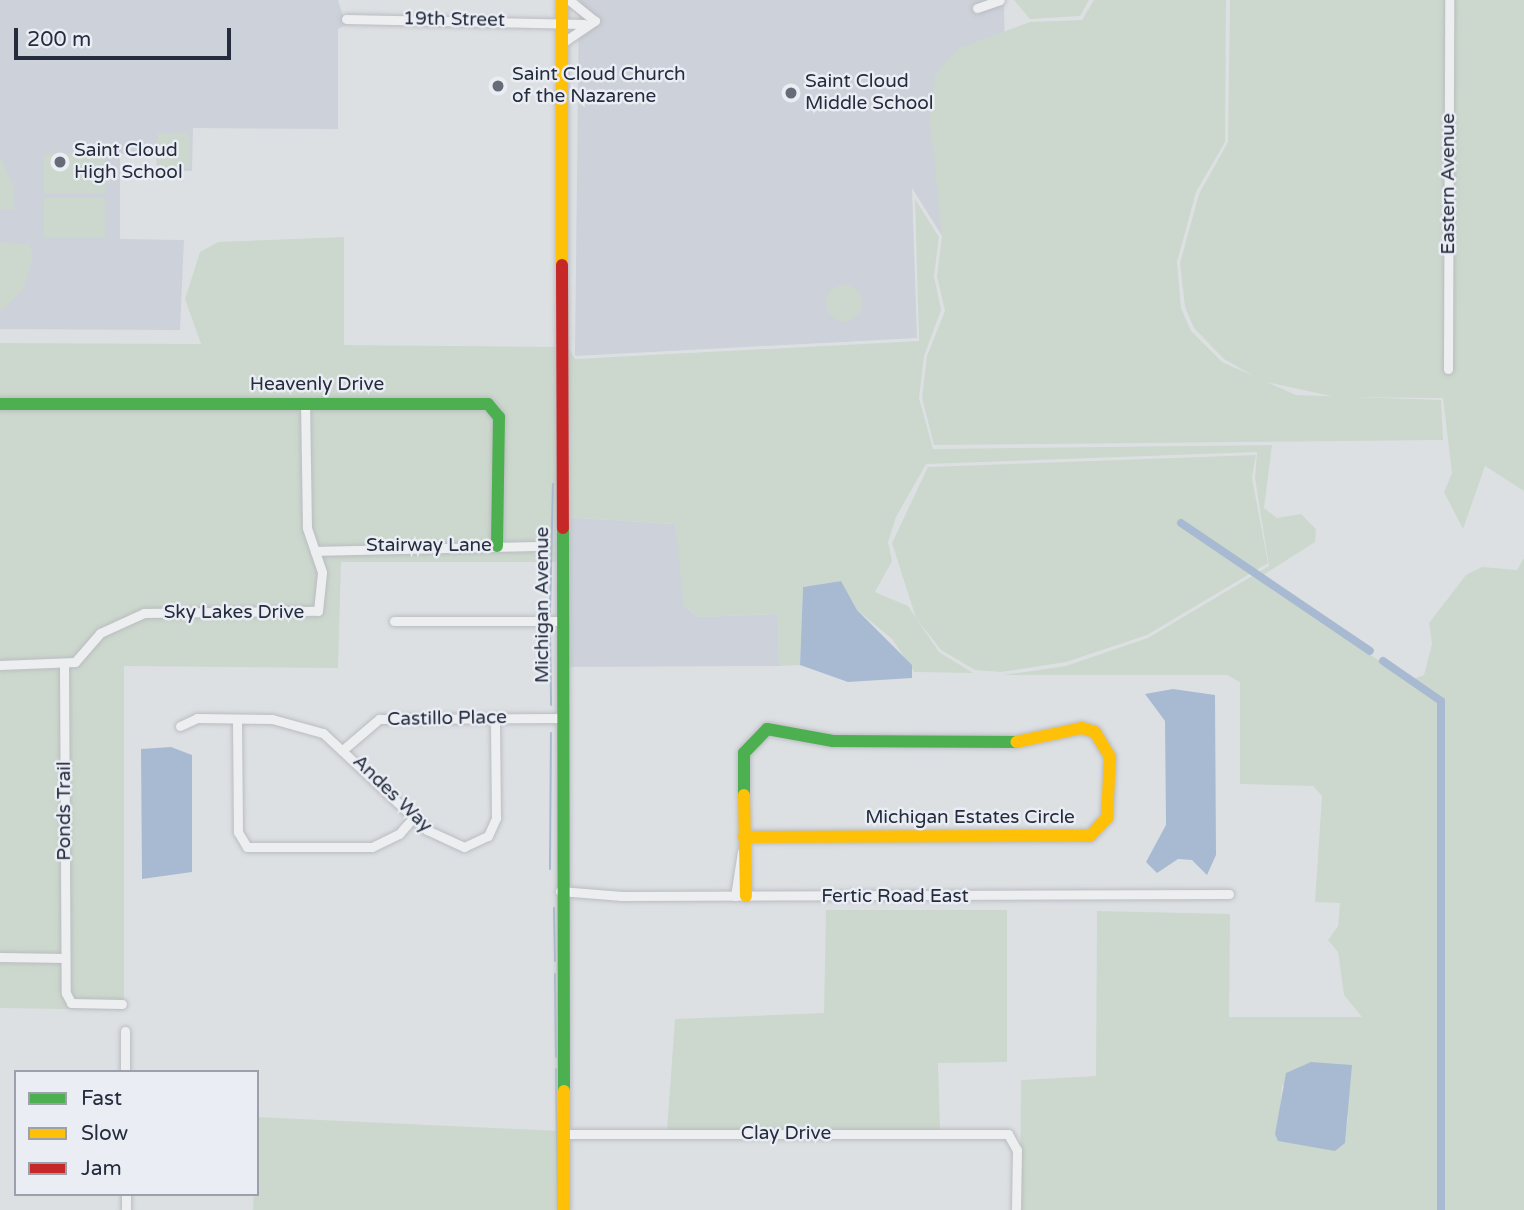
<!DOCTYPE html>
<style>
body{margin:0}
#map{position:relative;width:1524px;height:1210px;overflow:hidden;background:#dde0e3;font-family:"Varela Round",sans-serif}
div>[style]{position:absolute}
.built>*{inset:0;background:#cdd1d9}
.green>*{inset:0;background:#ccd8cd}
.round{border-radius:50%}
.water>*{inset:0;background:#a8bad2}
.stream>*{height:2px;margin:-1px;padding:0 1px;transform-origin:1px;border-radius:1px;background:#a8bad2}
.canal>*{height:8px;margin:-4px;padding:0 4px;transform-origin:4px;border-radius:4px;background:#a8bad2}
.roads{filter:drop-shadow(0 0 2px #babcc1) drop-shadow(0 0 2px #babcc1)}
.street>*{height:9px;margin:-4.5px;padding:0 4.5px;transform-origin:4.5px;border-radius:4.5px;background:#edeef0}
.fast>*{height:12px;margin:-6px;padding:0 6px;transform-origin:6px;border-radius:6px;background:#4caf50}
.slow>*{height:12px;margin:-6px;padding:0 6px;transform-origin:6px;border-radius:6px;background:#ffc107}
.jam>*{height:12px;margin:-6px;padding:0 6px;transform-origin:6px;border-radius:6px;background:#c62828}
.dots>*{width:19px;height:19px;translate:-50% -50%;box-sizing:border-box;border:4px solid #eaedf4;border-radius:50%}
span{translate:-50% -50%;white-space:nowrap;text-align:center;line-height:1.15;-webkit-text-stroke:5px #eaedf4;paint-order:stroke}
.street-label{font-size:19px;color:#242c3d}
.poi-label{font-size:19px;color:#242c3d}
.left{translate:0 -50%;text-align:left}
.legend{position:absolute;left:14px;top:1070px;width:245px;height:126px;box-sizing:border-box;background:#eaedf4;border:2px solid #9ba0ab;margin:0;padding:9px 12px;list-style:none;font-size:21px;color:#242c3d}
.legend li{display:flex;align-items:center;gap:14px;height:35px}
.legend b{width:35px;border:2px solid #9ba0ab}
.scale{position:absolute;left:14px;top:28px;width:217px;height:32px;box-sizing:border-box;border:4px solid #242c3d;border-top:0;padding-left:9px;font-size:21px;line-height:24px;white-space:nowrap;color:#242c3d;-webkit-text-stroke:5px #eaedf4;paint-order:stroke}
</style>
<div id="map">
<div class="built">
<div style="clip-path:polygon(0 0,338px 0,346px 25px,338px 29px,338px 129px,193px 128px,192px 171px,157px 171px,156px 153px,120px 154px,120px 239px,184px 240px,180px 330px,0 329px)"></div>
<div style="clip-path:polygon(579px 0,1004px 0,1009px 343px,912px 188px,917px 338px,575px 356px)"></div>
<div style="clip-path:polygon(566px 517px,675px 524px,687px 608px,698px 617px,778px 614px,779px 666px,566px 667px)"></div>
</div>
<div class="green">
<div style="clip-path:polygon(1014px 0,1089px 0,1080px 16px,1030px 19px)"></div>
<div style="clip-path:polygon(1094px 0,1226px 0,1225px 142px,1196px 192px,1177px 262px,1181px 308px,1191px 331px,1222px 362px,1296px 395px,1441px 400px,1443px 440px,934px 445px,922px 398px,927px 356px,945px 311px,937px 276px,942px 236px,930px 120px,935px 75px,959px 48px,1030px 22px,1082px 20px)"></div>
<div style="clip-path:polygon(1230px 0,1524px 0,1524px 491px,1485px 466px,1463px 529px,1444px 492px,1452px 473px,1443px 398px,1335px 397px,1262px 381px,1224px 359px,1194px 328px,1185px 307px,1180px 263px,1199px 194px,1228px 142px)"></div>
<div style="clip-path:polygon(158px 133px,189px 133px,190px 168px,158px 168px)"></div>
<div style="clip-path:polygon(44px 154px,105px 154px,105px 193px,44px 193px)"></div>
<div style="clip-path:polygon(0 157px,13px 185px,14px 210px,0 210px)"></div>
<div style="clip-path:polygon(44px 198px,105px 198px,105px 237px,44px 237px)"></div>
<div style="clip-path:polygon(evenodd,915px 199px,939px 237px,934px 276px,941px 310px,924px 356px,919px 398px,933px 449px,1272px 445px,1264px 508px,1277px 518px,1301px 514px,1316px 529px,1315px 542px,1260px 577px,1408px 681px,1424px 675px,1432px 644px,1429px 623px,1466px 575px,1482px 567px,1517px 570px,1524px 558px,1524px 1210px,1020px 1210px,1021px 1080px,1096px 1076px,1097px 911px,1230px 914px,1229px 1017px,1362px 1017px,1344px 995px,1338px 952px,1328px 940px,1338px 926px,1340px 903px,1315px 902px,1322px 796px,1313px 786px,1240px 784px,1240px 682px,1227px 675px,1003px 675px,1066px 666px,1148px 638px,1269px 566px,1255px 478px,1257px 452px,926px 464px,896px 517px,888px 542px,892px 561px,875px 592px,908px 606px,939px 652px,973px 673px,914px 672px,892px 639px,857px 610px,841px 581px,803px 587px,800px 665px,779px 666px,778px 614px,698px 617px,684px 605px,675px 524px,566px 517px,568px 347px,575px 359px,919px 341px,915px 199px,1282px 1085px,1348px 1115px,1345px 1143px,1278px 1141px,1282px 1085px)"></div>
<div style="clip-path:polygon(344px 237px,344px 345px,559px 347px,559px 562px,341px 562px,338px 668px,124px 666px,124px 1010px,0 1008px,0 343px,201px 344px,185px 299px,200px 252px,218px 242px)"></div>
<div style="clip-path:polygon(0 243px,29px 244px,33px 257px,23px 290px,0 311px)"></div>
<div class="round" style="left:826px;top:285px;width:36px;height:36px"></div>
<div style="clip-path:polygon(1256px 455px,1252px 478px,1268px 563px,1147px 635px,1066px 662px,1001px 672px,975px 670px,941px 650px,916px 618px,892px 543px,928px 467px)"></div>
<div style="clip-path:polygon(826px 910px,1007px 910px,1007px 1062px,938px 1063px,940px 1130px,667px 1130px,675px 1019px,824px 1013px)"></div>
<div style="clip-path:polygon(257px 1117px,560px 1131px,561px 1210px,253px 1210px)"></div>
</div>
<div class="water">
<div style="clip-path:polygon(841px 581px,857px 610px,912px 665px,912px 678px,848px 682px,800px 665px,803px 587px)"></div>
<div style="clip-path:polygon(1173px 689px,1215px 695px,1216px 855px,1207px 875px,1192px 860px,1178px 859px,1157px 873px,1146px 862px,1166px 825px,1165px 721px,1145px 694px)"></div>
<div style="clip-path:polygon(171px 747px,192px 755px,192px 872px,142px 879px,141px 749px)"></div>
<div style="clip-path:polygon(1311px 1062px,1352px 1065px,1345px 1143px,1335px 1151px,1278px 1141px,1275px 1134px,1286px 1073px)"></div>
</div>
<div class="stream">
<div style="left:550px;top:613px;width:129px;rotate:-88.7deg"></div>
<div style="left:550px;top:629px;width:76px;rotate:89.2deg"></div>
<div style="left:550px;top:869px;width:136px;rotate:-89.6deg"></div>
<div style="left:554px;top:908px;width:53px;rotate:88.9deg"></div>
<div style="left:555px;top:974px;width:83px;rotate:89.3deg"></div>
<div style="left:556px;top:1069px;width:141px;rotate:89.2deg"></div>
</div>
<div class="canal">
<div style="left:1181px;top:523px;width:228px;rotate:34.1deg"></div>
<div style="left:1383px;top:661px;width:70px;rotate:34.6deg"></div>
<div style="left:1441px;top:701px;width:509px;rotate:90deg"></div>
</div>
<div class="roads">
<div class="street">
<div style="left:569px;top:0;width:33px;rotate:39deg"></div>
<div style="left:977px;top:8px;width:24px;rotate:-19deg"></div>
<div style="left:346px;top:19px;width:238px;rotate:1.2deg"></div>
<div style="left:562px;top:43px;width:40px;rotate:-34deg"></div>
<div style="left:1448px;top:369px;width:369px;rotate:-89.8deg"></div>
<div style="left:315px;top:551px;width:229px;rotate:-1.3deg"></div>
<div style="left:394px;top:621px;width:168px"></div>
<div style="left:0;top:665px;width:75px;rotate:-2.3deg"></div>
<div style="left:75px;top:662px;width:38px;rotate:-49deg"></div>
<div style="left:100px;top:633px;width:48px;rotate:-24.4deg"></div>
<div style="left:144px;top:613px;width:174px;rotate:-0.7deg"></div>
<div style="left:318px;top:611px;width:39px;rotate:-84deg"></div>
<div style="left:322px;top:572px;width:46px;rotate:-108.8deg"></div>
<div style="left:307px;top:528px;width:124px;rotate:-90.9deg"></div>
<div style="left:64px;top:665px;width:328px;rotate:89.7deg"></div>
<div style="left:66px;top:993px;width:11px;rotate:63deg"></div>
<div style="left:71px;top:1003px;width:51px;rotate:1.1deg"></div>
<div style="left:237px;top:719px;width:113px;rotate:89.5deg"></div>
<div style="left:238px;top:832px;width:17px;rotate:59deg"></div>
<div style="left:247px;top:847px;width:125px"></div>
<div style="left:372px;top:847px;width:30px;rotate:-26deg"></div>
<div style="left:399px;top:834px;width:23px;rotate:-49deg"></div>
<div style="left:180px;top:726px;width:19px;rotate:-25deg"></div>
<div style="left:197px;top:718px;width:75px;rotate:0.8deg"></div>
<div style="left:272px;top:719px;width:53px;rotate:15.4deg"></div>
<div style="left:323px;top:733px;width:142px;rotate:43deg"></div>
<div style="left:427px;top:830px;width:41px;rotate:24.7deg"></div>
<div style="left:464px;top:847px;width:26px;rotate:-25deg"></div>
<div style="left:488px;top:836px;width:20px;rotate:-66deg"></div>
<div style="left:496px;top:818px;width:100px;rotate:-90.6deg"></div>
<div style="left:345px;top:748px;width:45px;rotate:-40.5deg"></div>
<div style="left:379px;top:719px;width:182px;rotate:-0.3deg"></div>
<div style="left:560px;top:891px;width:62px;rotate:4.6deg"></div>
<div style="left:622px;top:896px;width:607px;rotate:-0.19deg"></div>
<div style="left:735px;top:896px;width:45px;rotate:-81deg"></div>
<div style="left:0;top:957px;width:65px;rotate:0.9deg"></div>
<div style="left:125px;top:1031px;width:41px;rotate:90deg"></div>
<div style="left:564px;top:1134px;width:444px"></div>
<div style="left:1008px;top:1134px;width:18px;rotate:61deg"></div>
<div style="left:1017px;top:1150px;width:60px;rotate:91deg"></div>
<div style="left:126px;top:1194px;width:16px;rotate:90deg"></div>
</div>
<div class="fast">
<div style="left:0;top:404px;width:488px"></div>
<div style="left:488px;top:404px;width:17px;rotate:50deg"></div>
<div style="left:499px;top:417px;width:129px;rotate:90.9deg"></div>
<div style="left:563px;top:528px;width:563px;rotate:89.9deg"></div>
<div style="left:744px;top:795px;width:42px;rotate:-90deg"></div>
<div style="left:744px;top:753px;width:33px;rotate:-46deg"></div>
<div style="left:767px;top:729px;width:67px;rotate:10.3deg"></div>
<div style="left:833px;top:741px;width:183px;rotate:0.3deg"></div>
</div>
<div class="slow">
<div style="left:562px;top:0;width:265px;rotate:90deg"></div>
<div style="left:744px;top:795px;width:101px;rotate:88.9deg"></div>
<div style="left:744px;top:837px;width:346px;rotate:-0.2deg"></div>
<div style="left:1090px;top:836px;width:25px;rotate:-47deg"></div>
<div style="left:1107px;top:818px;width:61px;rotate:-87.2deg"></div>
<div style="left:1110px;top:757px;width:29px;rotate:-121deg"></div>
<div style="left:1095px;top:732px;width:14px;rotate:-163deg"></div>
<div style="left:1082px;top:728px;width:67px;rotate:168deg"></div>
<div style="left:564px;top:1091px;width:119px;rotate:90deg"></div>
</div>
<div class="jam">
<div style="left:562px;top:265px;width:263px;rotate:89.8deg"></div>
</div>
</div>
<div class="dots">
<div style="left:498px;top:86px;background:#656b77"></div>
<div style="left:791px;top:93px;background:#656b77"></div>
<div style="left:60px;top:162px;background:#656b77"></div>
</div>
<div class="street-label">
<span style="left:454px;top:20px;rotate:1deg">19th Street</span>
<span style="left:1449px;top:184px;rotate:-90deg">Eastern Avenue</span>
<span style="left:317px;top:385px">Heavenly Drive</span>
<span style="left:429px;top:546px">Stairway Lane</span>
<span style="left:543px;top:605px;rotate:-90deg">Michigan Avenue</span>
<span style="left:234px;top:613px">Sky Lakes Drive</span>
<span style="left:447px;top:719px;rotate:-1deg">Castillo Place</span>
<span style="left:392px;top:794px;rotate:44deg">Andes Way</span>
<span style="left:65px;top:811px;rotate:-90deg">Ponds Trail</span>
<span style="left:970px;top:818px">Michigan Estates Circle</span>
<span style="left:895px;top:897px">Fertic Road East</span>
<span style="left:786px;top:1134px">Clay Drive</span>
</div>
<div class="poi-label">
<span class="left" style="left:512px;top:86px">Saint Cloud Church<br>of the Nazarene</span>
<span class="left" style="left:805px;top:93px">Saint Cloud<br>Middle School</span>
<span class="left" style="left:74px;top:162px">Saint Cloud<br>High School</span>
</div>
<ul class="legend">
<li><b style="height:9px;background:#4caf50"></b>Fast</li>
<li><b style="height:9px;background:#ffc107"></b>Slow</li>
<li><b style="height:9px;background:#c62828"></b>Jam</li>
</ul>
<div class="scale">200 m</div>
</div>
